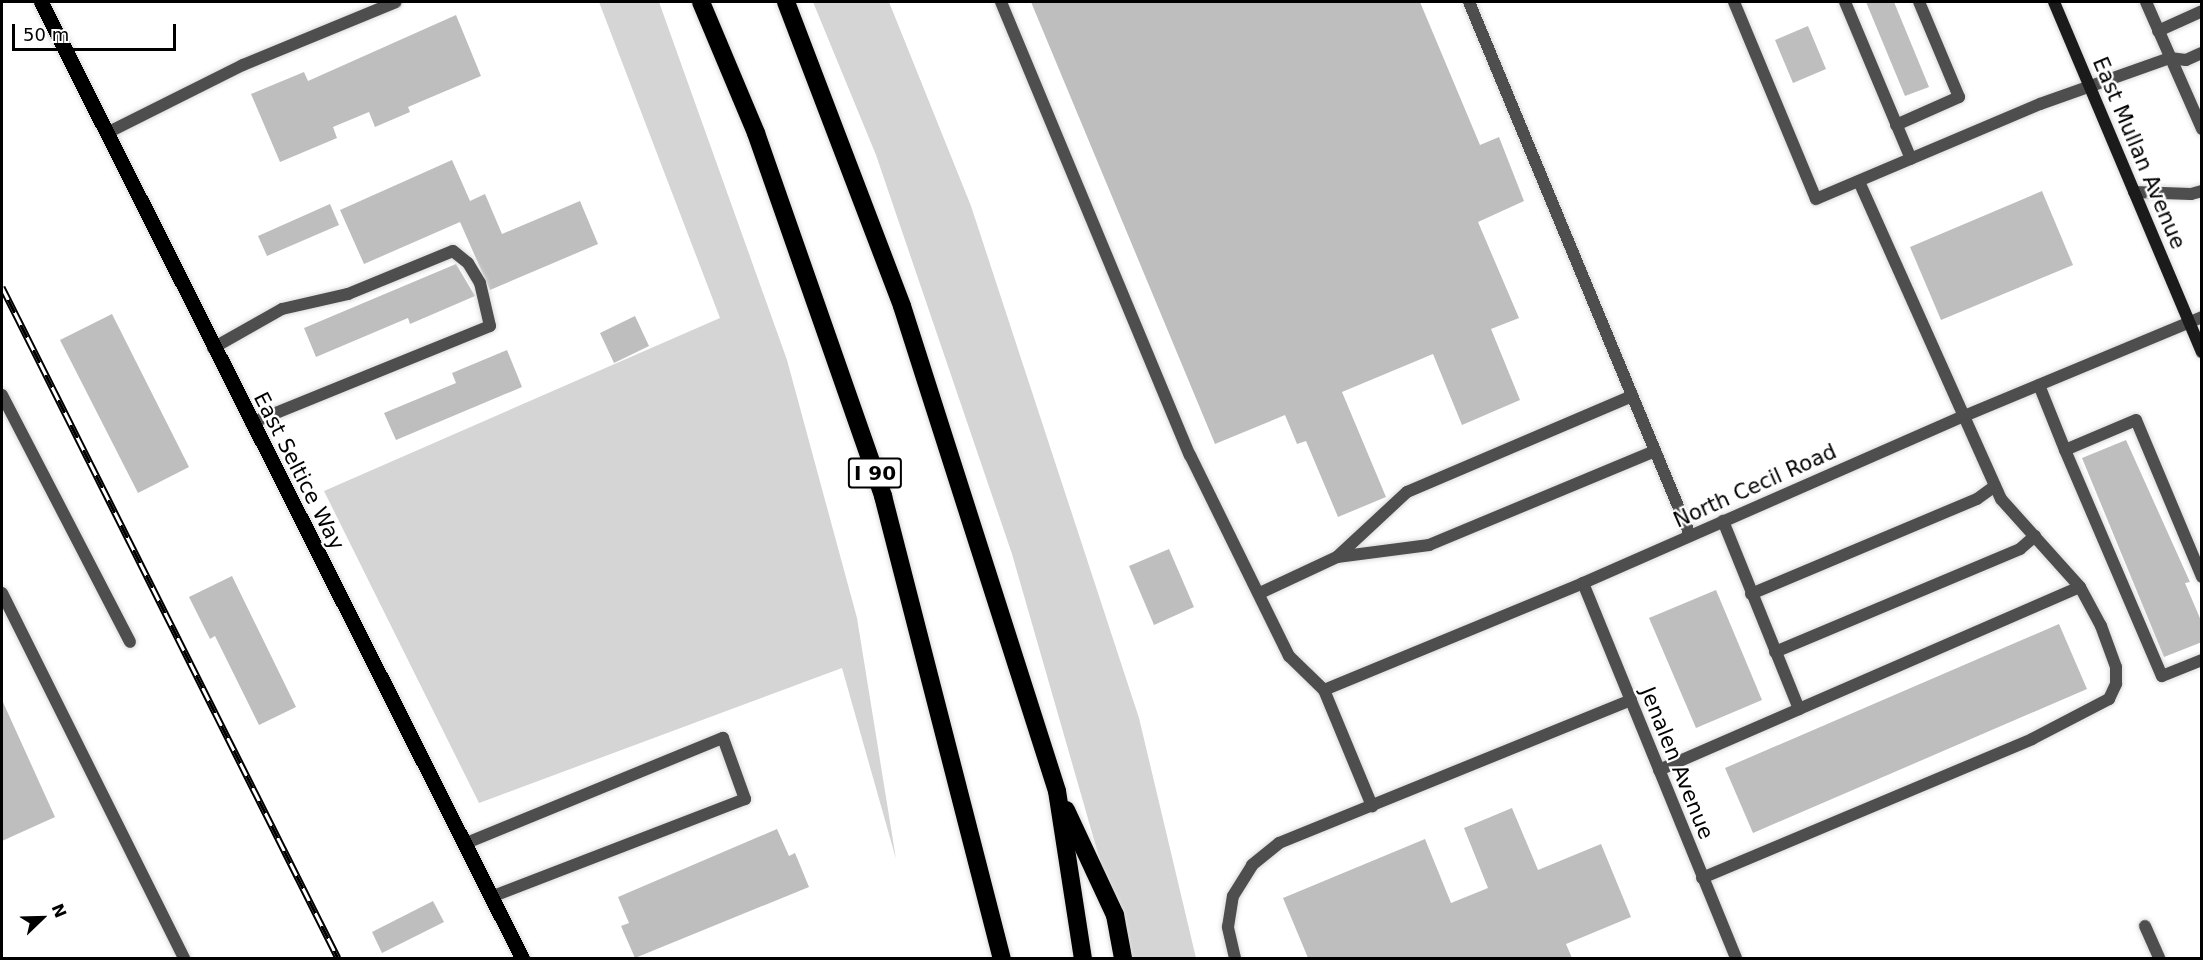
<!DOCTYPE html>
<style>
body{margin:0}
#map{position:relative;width:2203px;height:960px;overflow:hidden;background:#fff;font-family:"DejaVu Sans",sans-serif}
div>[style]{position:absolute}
.green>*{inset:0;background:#d5d5d5}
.building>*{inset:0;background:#bebebe}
.roads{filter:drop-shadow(0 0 2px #dbdbdb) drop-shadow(0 0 2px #dbdbdb)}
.service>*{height:12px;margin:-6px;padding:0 6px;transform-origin:6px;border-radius:6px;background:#4e4e4e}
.minor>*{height:12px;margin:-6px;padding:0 6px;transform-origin:6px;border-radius:6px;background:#4e4e4e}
.tertiary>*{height:12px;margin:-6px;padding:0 6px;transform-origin:6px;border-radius:6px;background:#4e4e4e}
.secondary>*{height:12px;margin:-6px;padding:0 6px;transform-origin:6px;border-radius:6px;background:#1b1b1b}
.primary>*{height:15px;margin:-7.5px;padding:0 7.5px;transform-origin:7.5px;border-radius:7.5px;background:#000}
.motorway>*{height:18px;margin:-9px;padding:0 9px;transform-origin:9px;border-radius:9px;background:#000}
.rail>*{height:7px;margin-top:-3.5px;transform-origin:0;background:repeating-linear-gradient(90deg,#fff 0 14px,#000 0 28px);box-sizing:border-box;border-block:2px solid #000}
span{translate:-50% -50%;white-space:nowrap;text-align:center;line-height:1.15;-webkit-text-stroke:4.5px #fff;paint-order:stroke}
.shield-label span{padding:2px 4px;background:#fff;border:2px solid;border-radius:4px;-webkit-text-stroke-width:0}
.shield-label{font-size:20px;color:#000;font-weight:700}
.street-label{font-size:21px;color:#000}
.frame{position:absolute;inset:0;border:3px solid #000;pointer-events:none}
.north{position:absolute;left:12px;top:888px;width:60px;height:60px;-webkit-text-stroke:4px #fff;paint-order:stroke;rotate:67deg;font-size:16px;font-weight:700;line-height:24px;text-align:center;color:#000}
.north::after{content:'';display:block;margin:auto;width:21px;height:27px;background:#000;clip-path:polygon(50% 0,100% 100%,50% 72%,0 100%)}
.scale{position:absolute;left:12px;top:24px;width:164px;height:27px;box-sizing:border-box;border:3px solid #000;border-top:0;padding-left:8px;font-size:18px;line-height:21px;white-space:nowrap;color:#000;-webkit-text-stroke:4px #fff;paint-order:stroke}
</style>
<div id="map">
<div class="green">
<div style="clip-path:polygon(599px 2px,659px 2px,787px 360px,857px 618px,896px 859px,842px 668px,479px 803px,324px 491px,720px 318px)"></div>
<div style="clip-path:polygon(813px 2px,889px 2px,971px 206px,1139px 718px,1196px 958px,1128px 958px,1012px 554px,876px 155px)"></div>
</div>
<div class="building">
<div style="clip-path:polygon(1031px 2px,1420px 2px,1480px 145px,1499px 137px,1524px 201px,1478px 222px,1519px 318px,1491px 329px,1520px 400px,1462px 425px,1433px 354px,1342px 392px,1386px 497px,1338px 517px,1306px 441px,1297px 444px,1285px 415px,1215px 444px)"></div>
<div style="clip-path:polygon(1866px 2px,1894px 2px,1929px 87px,1905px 96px)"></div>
<div style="clip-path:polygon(456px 15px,481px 76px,408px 107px,410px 112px,375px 127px,369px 112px,333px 127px,337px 138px,280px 162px,251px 94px,304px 72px,308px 81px)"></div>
<div style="clip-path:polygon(1808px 26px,1826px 69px,1793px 83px,1775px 40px)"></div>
<div style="clip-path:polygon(452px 160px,470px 201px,485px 194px,502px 234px,580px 201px,598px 244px,490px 290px,460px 222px,364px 264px,340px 210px)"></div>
<div style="clip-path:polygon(2042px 191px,2073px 265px,1941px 320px,1910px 247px)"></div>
<div style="clip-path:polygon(330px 204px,339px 225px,267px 256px,258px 236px)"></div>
<div style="clip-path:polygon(456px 264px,475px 296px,410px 324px,408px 318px,316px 357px,304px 328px)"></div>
<div style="clip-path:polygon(112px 314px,189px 467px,138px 493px,60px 340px)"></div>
<div style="clip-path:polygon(635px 316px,649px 346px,614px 363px,600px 333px)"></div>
<div style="clip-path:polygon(507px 350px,522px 387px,396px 440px,384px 413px,456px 383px,452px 373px)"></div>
<div style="clip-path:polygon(2126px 440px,2190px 582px,2185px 583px,2202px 623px,2202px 642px,2164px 657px,2082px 458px)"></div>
<div style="clip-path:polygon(1169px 549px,1194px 607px,1154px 625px,1129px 566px)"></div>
<div style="clip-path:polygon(232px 576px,296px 707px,259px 725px,215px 636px,210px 639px,189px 597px)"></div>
<div style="clip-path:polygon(1716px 590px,1762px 700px,1696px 728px,1649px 618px)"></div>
<div style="clip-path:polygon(2059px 624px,2087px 689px,1753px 833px,1725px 768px)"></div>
<div style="clip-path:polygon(2px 700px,55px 817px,2px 841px)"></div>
<div style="clip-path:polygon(1512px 808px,1538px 870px,1601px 844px,1631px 917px,1566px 944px,1572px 958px,1308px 958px,1283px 898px,1425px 839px,1451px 903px,1488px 888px,1464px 828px)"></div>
<div style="clip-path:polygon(777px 829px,789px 856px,795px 853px,809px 887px,635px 958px,621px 926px,629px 923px,618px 897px)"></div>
<div style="clip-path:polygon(433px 901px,444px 922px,382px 953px,372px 932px)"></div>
</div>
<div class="roads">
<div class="service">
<div style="left:1001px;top:2px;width:491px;rotate:67.4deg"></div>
<div style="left:1190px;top:455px;width:224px;rotate:63.8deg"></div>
<div style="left:1289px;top:656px;width:49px;rotate:44.2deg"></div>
<div style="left:1324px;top:690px;width:126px;rotate:67.5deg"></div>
<div style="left:1469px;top:2px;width:577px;rotate:67.48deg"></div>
<div style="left:1734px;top:2px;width:213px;rotate:67.4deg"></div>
<div style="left:1816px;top:199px;width:243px;rotate:-23deg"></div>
<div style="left:2040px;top:104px;width:138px;rotate:-19.5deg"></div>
<div style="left:2170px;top:58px;width:16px;rotate:7deg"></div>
<div style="left:2186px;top:60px;width:17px;rotate:-24deg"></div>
<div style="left:1845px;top:2px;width:170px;rotate:67.2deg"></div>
<div style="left:2146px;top:2px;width:139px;rotate:66.2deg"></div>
<div style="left:2158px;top:31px;width:48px;rotate:-24.4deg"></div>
<div style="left:1896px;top:125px;width:69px;rotate:-24deg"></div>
<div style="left:1959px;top:97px;width:103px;rotate:-112.8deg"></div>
<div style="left:107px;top:133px;width:152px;rotate:-26.6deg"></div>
<div style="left:243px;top:65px;width:165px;rotate:-22.4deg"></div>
<div style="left:2134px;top:192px;width:57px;rotate:2deg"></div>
<div style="left:2191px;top:194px;width:11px;rotate:-15deg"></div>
<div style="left:213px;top:348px;width:79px;rotate:-29.5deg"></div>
<div style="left:282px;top:309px;width:68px;rotate:-12.8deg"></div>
<div style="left:348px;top:294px;width:113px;rotate:-22.3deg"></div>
<div style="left:453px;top:251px;width:19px;rotate:39deg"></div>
<div style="left:468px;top:263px;width:23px;rotate:59deg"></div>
<div style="left:480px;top:283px;width:44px;rotate:76.9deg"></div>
<div style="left:490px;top:326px;width:258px;rotate:157.9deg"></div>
<div style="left:2039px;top:385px;width:70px;rotate:68.2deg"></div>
<div style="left:2px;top:395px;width:278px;rotate:62.6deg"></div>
<div style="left:1337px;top:557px;width:96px;rotate:-42.9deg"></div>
<div style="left:1407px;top:492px;width:245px;rotate:-23.1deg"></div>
<div style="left:2202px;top:577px;width:170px;rotate:-112.8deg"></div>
<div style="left:2136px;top:420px;width:77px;rotate:157.1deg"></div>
<div style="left:2065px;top:450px;width:246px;rotate:66.8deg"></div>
<div style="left:2162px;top:676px;width:43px;rotate:-21.8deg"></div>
<div style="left:1260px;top:593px;width:85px;rotate:-25.1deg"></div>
<div style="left:1337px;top:557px;width:93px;rotate:-7.4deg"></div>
<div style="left:1429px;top:545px;width:245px;rotate:-22.6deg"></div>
<div style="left:1751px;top:594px;width:245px;rotate:-22.8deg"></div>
<div style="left:1977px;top:499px;width:22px;rotate:-36deg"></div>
<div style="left:1775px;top:652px;width:266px;rotate:-22.8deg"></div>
<div style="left:2020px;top:549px;width:20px;rotate:-41deg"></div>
<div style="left:1799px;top:709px;width:306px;rotate:-23.5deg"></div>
<div style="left:2080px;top:587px;width:118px;rotate:-131.9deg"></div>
<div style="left:2001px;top:499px;width:348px;rotate:-114.1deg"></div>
<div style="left:1659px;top:770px;width:153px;rotate:-23.5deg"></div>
<div style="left:1799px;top:709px;width:203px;rotate:-112deg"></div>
<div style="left:464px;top:844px;width:280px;rotate:-22.3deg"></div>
<div style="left:723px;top:738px;width:65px;rotate:70.2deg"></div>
<div style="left:745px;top:799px;width:272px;rotate:158.9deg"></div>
<div style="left:1702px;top:878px;width:358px;rotate:-22.8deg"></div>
<div style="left:2032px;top:739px;width:87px;rotate:-27.5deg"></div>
<div style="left:2109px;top:699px;width:17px;rotate:-65deg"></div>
<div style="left:2116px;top:684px;width:17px;rotate:-90deg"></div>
<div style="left:2116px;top:667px;width:44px;rotate:-110.1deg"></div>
<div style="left:2101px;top:626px;width:44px;rotate:-118.3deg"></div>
<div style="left:2145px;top:926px;width:35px;rotate:66deg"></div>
<div style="left:1235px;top:958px;width:32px;rotate:-103deg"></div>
<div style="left:1228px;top:927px;width:31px;rotate:-81deg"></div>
<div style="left:1233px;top:896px;width:36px;rotate:-58deg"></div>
<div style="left:1252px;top:865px;width:35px;rotate:-39deg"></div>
<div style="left:1279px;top:843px;width:380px;rotate:-22.1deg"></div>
</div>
<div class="minor">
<div style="left:2px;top:593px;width:408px;rotate:63.5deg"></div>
<div style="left:1324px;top:690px;width:280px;rotate:-22.4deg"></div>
<div style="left:1583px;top:583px;width:405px;rotate:67.8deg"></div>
</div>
<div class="tertiary">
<div style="left:1583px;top:583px;width:414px;rotate:-23.7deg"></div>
<div style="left:1962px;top:417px;width:260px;rotate:-22.6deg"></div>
</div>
<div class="secondary">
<div style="left:2054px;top:2px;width:380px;rotate:67.1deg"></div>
</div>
<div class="primary">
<div style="left:41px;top:2px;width:1070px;rotate:63.29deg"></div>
</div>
<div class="motorway">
<div style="left:701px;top:2px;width:142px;rotate:67.2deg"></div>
<div style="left:756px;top:133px;width:385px;rotate:70.7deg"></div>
<div style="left:883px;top:496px;width:477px;rotate:75.6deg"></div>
<div style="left:786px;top:2px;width:325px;rotate:69.1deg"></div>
<div style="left:902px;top:306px;width:509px;rotate:72.28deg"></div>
<div style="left:1057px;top:791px;width:169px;rotate:81.2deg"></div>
<div style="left:1066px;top:810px;width:116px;rotate:65deg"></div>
<div style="left:1115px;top:915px;width:44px;rotate:79.5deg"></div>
</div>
</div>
<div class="rail">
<div style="left:2px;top:287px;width:750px;rotate:63.4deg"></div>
</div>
<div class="shield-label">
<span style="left:875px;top:473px">I 90</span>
</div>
<div class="street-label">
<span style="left:2139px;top:153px;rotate:67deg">East Mullan Avenue</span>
<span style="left:299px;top:471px;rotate:63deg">East Seltice Way</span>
<span style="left:1755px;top:486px;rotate:-24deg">North Cecil Road</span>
<span style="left:1677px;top:763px;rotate:68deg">Jenalen Avenue</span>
</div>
<div class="frame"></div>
<div class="north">N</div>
<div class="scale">50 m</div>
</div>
